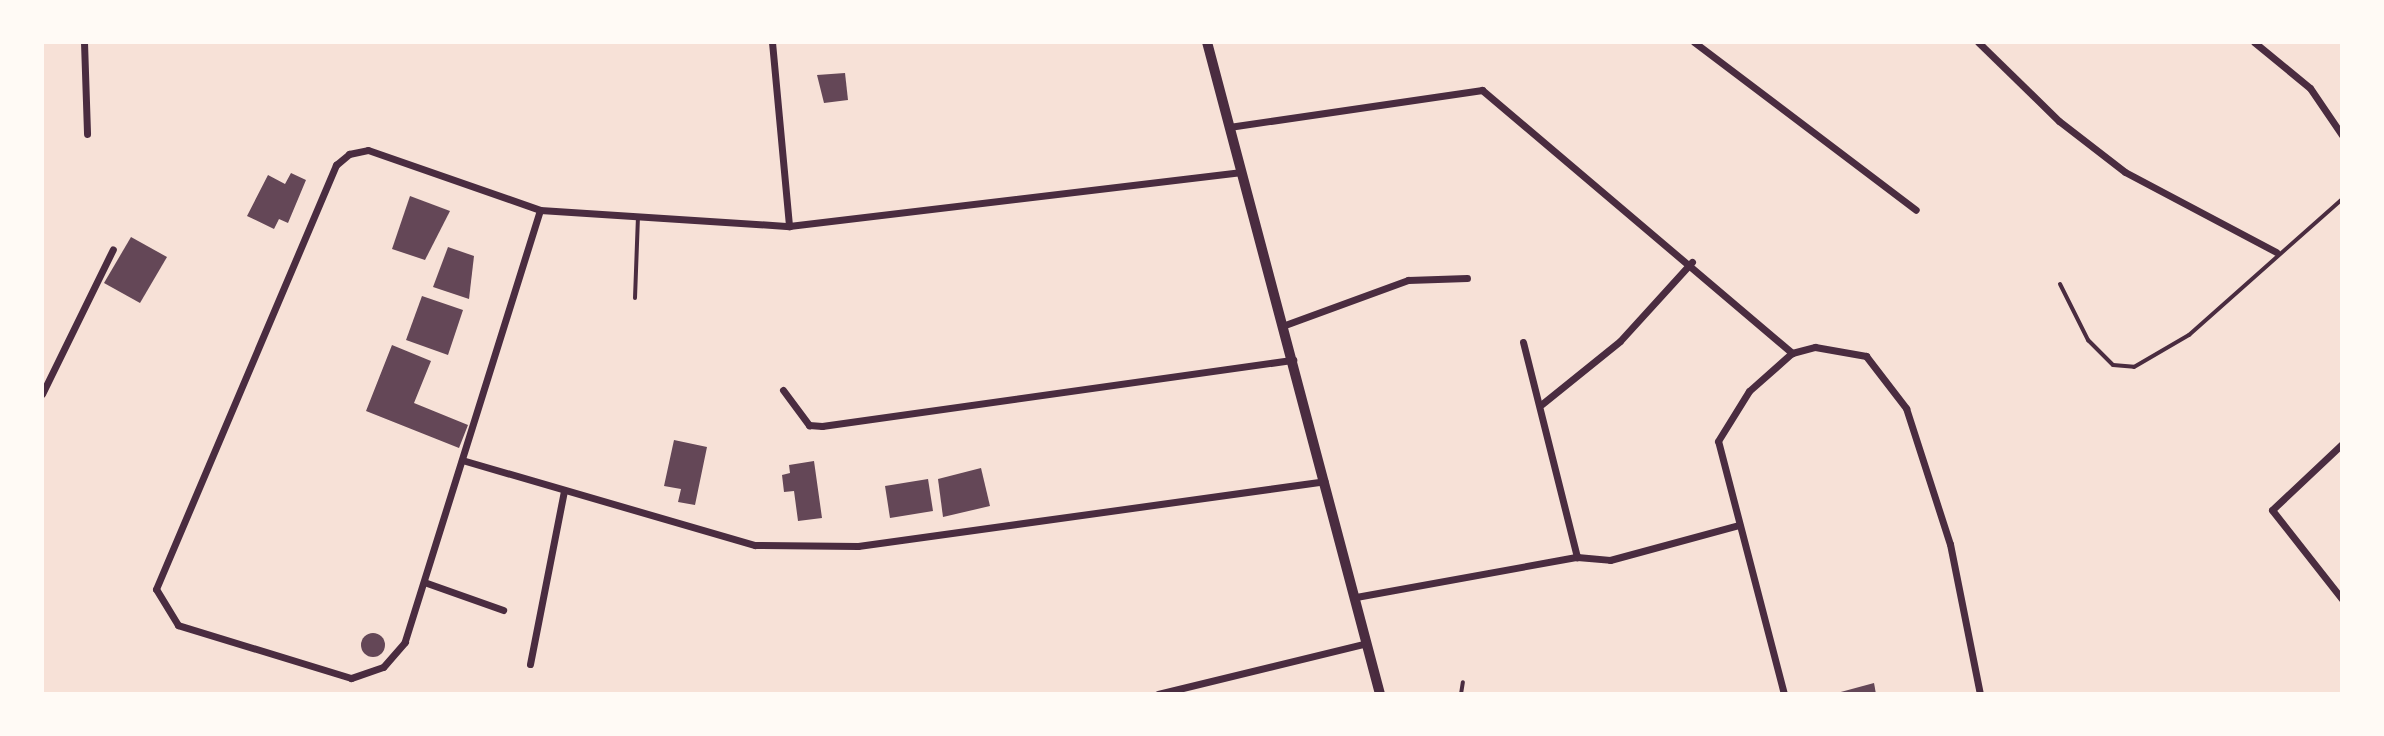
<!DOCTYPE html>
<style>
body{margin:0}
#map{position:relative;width:2384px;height:736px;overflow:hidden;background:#f7e1d7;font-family:Karla,sans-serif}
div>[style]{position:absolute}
.building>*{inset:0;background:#644757}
.round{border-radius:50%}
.service>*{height:4px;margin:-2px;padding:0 2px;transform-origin:2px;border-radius:2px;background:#4a2c40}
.minor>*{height:7px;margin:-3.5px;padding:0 3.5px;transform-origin:3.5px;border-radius:3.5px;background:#4a2c40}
.secondary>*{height:10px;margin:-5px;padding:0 5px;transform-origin:5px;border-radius:5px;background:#4a2c40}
span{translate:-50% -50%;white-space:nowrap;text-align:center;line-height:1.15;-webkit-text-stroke:8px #fffaf5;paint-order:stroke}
.frame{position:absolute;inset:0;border:44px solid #fffaf5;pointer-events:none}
</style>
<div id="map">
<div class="building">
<div style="clip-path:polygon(845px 73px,848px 100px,824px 103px,817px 75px)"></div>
<div style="clip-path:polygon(291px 173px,306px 180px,288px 223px,279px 219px,274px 229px,247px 216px,268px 175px,285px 184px)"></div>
<div style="clip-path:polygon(410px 196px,450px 211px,425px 260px,392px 249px)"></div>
<div style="clip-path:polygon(131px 237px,167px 257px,140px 303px,104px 283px)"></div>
<div style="clip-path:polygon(448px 247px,474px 256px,469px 299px,433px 287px)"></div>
<div style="clip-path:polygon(422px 296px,463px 310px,448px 355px,406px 340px)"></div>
<div style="clip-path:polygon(392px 345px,431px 361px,414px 403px,468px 425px,459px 448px,366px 411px)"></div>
<div style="clip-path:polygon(674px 440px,707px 447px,695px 505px,678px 502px,681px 489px,664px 486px)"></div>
<div style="clip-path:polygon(814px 461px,822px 518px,798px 521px,794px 491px,784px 492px,782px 475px,790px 473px,789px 465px)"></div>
<div style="clip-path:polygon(981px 468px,990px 506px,943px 517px,938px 479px)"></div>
<div style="clip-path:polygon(928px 479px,933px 511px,890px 518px,885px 486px)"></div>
<div class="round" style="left:361px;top:633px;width:24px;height:24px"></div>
<div style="clip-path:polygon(1874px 683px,1876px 694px,1837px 694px,1837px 693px)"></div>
</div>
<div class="service">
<div style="left:2060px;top:284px;width:63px;rotate:63.4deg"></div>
<div style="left:2088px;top:340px;width:35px;rotate:45deg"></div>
<div style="left:2113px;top:365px;width:21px;rotate:5deg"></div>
<div style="left:2134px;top:367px;width:64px;rotate:-30.2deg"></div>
<div style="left:2189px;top:335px;width:205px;rotate:-41.6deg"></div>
<div style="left:635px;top:298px;width:80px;rotate:-87.9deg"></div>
<div style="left:1461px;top:694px;width:12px;rotate:-81deg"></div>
</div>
<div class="minor">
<div style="left:84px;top:42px;width:92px;rotate:88.1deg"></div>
<div style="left:772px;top:42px;width:185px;rotate:84.7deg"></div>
<div style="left:1694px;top:42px;width:278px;rotate:37.1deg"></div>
<div style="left:1978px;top:42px;width:113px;rotate:44.3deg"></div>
<div style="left:2059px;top:121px;width:83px;rotate:37.7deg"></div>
<div style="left:2125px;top:172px;width:171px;rotate:27.9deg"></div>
<div style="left:2254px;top:42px;width:72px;rotate:39.4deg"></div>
<div style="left:2310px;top:88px;width:57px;rotate:55.8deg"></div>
<div style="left:1229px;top:127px;width:256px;rotate:-8.3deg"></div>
<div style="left:1482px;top:90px;width:407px;rotate:40.3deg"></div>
<div style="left:540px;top:210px;width:453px;rotate:107.4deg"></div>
<div style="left:405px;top:642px;width:33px;rotate:131deg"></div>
<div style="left:383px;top:667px;width:34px;rotate:161deg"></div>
<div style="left:351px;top:678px;width:181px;rotate:-163deg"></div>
<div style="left:178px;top:625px;width:42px;rotate:-121.4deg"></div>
<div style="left:156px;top:589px;width:461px;rotate:-67deg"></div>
<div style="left:336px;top:165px;width:17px;rotate:-40deg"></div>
<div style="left:349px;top:154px;width:19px;rotate:-12deg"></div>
<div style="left:368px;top:150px;width:182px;rotate:19.2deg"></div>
<div style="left:540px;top:210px;width:250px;rotate:3.7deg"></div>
<div style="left:789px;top:226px;width:456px;rotate:-6.8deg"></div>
<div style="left:1285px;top:325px;width:131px;rotate:-20.1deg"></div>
<div style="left:1408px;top:280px;width:59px;rotate:-1.9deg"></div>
<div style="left:1523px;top:342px;width:222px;rotate:75.9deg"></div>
<div style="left:783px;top:390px;width:44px;rotate:53.4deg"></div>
<div style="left:809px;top:425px;width:13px;rotate:4deg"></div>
<div style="left:822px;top:426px;width:476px;rotate:-8deg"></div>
<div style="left:42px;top:394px;width:161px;rotate:-63.9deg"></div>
<div style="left:1542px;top:404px;width:100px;rotate:-38.9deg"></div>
<div style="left:1620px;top:341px;width:107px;rotate:-47.7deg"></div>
<div style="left:2342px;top:444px;width:96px;rotate:136.7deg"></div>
<div style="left:2272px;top:510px;width:113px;rotate:51.8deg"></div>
<div style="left:462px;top:460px;width:305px;rotate:16.2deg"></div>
<div style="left:755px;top:545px;width:103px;rotate:0.6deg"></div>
<div style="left:858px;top:546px;width:471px;rotate:-7.9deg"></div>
<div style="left:424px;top:582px;width:84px;rotate:19.5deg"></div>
<div style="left:1356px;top:597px;width:225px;rotate:-10.3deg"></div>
<div style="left:1577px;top:557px;width:33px;rotate:5deg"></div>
<div style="left:1610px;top:560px;width:134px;rotate:-15.2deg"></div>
<div style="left:530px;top:664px;width:177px;rotate:-78.9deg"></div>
<div style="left:1158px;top:694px;width:215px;rotate:-13.7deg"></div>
<div style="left:1784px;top:694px;width:261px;rotate:-104.6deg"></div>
<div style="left:1718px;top:441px;width:59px;rotate:-58.2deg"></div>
<div style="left:1749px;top:391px;width:57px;rotate:-41.5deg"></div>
<div style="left:1792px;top:353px;width:24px;rotate:-15deg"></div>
<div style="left:1815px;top:347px;width:52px;rotate:10deg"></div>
<div style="left:1866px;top:356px;width:66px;rotate:52.4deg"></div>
<div style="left:1906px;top:408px;width:143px;rotate:72.1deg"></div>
<div style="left:1950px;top:544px;width:153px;rotate:78.7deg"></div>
</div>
<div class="secondary">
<div style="left:1207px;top:42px;width:675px;rotate:75.14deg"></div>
</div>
<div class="frame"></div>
</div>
